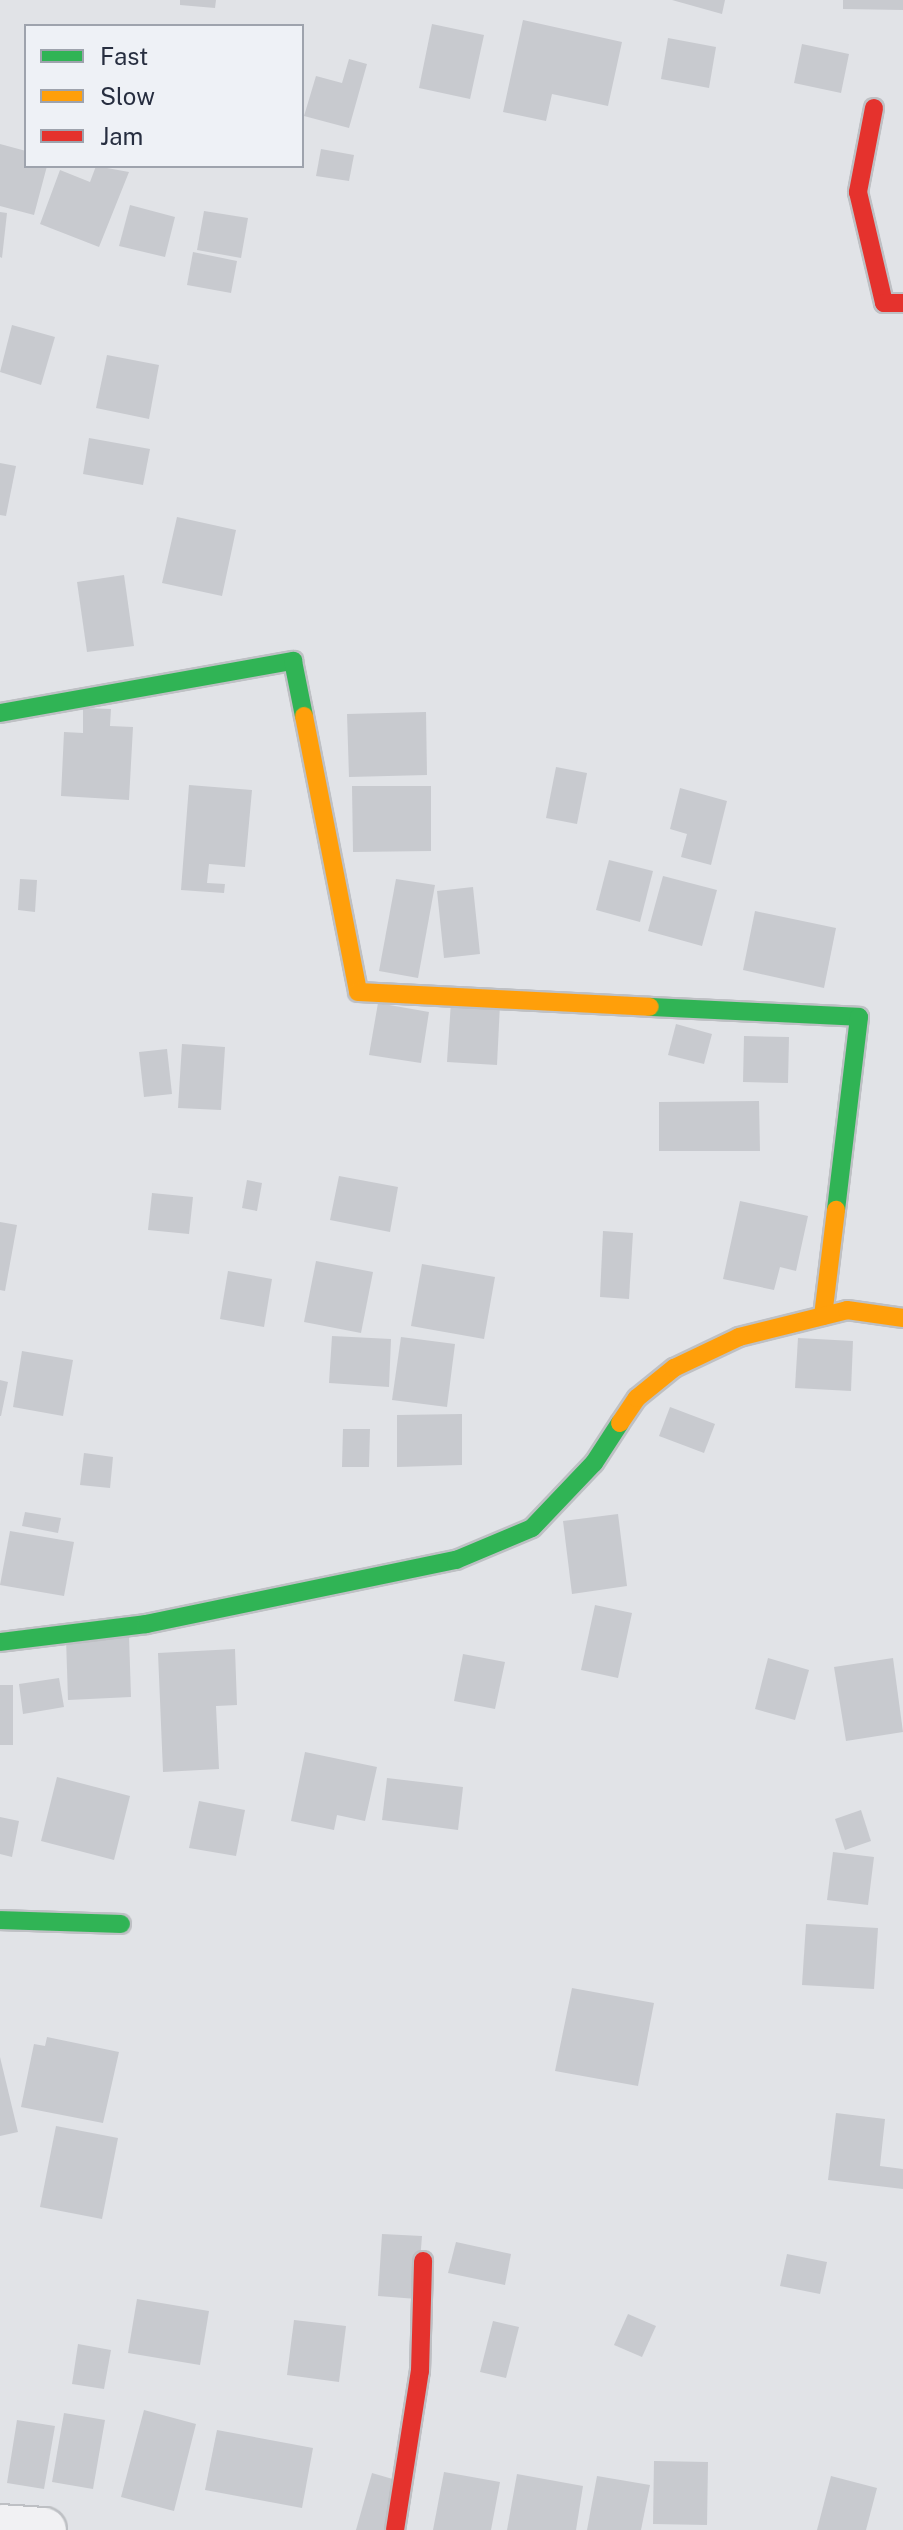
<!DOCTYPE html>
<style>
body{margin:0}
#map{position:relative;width:903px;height:2530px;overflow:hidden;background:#e1e3e7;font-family:"Public Sans",sans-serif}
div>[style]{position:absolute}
.building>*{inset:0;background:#c8cacf}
.roads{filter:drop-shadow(2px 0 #bec0c4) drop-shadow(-2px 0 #bec0c4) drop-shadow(0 2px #bec0c4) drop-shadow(0 -2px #bec0c4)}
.street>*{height:44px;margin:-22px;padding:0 22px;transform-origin:22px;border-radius:22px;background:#f1f1f3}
.fast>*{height:18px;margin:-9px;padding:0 9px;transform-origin:9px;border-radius:9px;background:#30b455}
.slow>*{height:18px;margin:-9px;padding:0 9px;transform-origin:9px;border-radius:9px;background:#ff9f0a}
.jam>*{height:18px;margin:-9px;padding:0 9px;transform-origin:9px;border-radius:9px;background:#e5322d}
span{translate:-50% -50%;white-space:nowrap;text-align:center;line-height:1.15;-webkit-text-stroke:7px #eef1f6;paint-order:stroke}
.legend{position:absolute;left:24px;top:24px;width:280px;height:144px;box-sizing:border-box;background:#eef1f6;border:2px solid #9ea3ad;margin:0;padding:10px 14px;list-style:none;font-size:24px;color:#272e40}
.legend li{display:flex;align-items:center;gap:16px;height:40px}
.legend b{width:40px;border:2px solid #9ea3ad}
</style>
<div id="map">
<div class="building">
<div style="clip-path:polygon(180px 0,216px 0,215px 8px,180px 5px)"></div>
<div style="clip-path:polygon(672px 0,725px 0,722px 14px)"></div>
<div style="clip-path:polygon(843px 0,903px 0,903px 10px,843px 9px)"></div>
<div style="clip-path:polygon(523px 20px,622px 42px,608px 106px,552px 94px,546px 121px,503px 112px)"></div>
<div style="clip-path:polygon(432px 24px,484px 35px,470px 99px,419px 88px)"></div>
<div style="clip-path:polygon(668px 38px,716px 47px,709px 88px,661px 79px)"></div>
<div style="clip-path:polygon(802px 44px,849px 54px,841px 93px,794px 83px)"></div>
<div style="clip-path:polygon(349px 59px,367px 64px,349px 128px,304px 116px,316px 76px,342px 83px)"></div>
<div style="clip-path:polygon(0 144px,26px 151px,26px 166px,47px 166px,34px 215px,0 206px)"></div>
<div style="clip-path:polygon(321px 149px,354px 155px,349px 181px,316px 176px)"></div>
<div style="clip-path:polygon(96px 166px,129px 172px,99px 247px,40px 224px,60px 170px,90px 182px)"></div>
<div style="clip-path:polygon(130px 205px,175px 217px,165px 257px,119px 246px)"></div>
<div style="clip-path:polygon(204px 211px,248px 218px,241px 258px,197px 250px)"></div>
<div style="clip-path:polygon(0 212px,7px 213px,2px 258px,0 257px)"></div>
<div style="clip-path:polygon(193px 252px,237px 261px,231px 293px,187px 285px)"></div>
<div style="clip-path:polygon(12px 325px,55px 337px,41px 385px,0 372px)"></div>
<div style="clip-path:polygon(107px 355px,159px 365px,149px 419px,96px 408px)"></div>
<div style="clip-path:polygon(89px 438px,150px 449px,143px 485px,83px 474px)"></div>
<div style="clip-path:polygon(0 463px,16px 466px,6px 516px,0 515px)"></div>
<div style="clip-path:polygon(177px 517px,236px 530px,222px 596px,162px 583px)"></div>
<div style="clip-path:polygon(124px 575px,134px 646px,87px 652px,77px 582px)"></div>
<div style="clip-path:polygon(83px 708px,111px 709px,110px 726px,133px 727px,129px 800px,61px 796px,64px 732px,83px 733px)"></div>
<div style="clip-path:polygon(426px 712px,427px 775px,349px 777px,347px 714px)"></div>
<div style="clip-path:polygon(556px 767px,587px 773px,577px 824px,546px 818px)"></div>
<div style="clip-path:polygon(189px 785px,252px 790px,245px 867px,209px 864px,207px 883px,225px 884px,224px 893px,181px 890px)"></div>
<div style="clip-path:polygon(352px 786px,431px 786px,431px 851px,353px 852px)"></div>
<div style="clip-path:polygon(680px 788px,727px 801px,711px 865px,681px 857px,687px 834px,670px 829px)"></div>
<div style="clip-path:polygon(609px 860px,653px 871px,640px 922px,596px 910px)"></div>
<div style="clip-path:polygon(663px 876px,717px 890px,702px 946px,648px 931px)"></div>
<div style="clip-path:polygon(20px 879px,37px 880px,35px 912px,18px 910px)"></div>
<div style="clip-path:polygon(396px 879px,435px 885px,418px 978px,379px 971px)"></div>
<div style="clip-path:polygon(473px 887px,480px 954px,444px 958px,437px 891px)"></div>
<div style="clip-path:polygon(755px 911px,836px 928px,824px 988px,743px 970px)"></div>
<div style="clip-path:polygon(451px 1002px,500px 1004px,497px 1065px,447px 1062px)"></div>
<div style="clip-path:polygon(378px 1003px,429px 1012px,421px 1063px,369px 1055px)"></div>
<div style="clip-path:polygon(676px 1024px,712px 1034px,704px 1064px,668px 1055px)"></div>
<div style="clip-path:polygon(744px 1036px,789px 1037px,788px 1083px,743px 1082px)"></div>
<div style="clip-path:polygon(182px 1044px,225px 1047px,221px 1110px,178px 1108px)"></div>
<div style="clip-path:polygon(167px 1049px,172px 1094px,144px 1097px,139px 1052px)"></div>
<div style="clip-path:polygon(759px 1101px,760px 1151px,659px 1151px,659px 1102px)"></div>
<div style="clip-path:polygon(339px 1176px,398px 1187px,390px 1232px,330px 1220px)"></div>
<div style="clip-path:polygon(247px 1180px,262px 1183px,257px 1211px,242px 1208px)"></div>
<div style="clip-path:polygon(152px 1193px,193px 1197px,189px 1234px,148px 1230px)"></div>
<div style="clip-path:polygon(740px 1201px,808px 1216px,796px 1271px,780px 1267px,774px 1290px,723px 1279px)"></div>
<div style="clip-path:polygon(0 1222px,17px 1225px,5px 1291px,0 1290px)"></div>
<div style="clip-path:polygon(603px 1231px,633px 1233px,629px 1299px,600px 1297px)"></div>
<div style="clip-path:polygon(316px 1261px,373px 1272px,361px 1333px,304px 1322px)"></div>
<div style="clip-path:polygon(422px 1264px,495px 1277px,484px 1339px,411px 1326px)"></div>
<div style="clip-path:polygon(228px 1271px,272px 1279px,264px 1327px,220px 1319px)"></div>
<div style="clip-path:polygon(332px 1336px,391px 1339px,389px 1387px,329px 1383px)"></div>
<div style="clip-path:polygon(401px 1337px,455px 1344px,447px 1407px,392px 1400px)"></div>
<div style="clip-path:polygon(798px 1338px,853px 1341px,851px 1391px,795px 1388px)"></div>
<div style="clip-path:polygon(22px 1351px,73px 1360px,63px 1416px,13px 1407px)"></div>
<div style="clip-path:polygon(0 1380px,8px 1382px,1px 1416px,0 1416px)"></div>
<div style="clip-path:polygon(670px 1407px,715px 1424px,704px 1453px,659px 1436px)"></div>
<div style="clip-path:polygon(462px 1414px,462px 1465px,397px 1467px,397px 1415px)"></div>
<div style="clip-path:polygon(343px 1429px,370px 1429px,369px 1467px,342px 1467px)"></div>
<div style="clip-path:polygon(84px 1453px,113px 1457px,110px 1488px,80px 1485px)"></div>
<div style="clip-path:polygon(25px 1512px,61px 1518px,58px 1533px,22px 1526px)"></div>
<div style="clip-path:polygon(618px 1514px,627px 1586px,572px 1594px,563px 1521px)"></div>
<div style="clip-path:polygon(10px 1531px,74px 1542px,64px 1596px,0 1585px)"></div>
<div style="clip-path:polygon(595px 1605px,632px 1613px,618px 1678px,581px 1670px)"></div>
<div style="clip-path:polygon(129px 1636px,131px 1697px,68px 1700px,66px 1638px)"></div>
<div style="clip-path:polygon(235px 1649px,237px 1705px,216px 1706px,219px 1769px,163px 1772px,158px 1653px)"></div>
<div style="clip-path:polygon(463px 1654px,505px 1662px,495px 1709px,454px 1701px)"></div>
<div style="clip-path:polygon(768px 1658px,809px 1670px,795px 1720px,755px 1709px)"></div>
<div style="clip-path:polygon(893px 1658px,903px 1732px,846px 1741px,834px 1667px)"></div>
<div style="clip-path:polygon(59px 1678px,64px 1707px,23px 1714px,19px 1684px)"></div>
<div style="clip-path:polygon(0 1685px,13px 1685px,13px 1745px,0 1745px)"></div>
<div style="clip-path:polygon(305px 1752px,377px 1767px,365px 1821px,337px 1815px,334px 1830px,291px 1821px)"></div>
<div style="clip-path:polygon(57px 1777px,130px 1796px,114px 1860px,41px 1841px)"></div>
<div style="clip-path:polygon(387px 1778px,463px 1787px,458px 1830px,382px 1820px)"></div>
<div style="clip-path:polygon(199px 1801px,245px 1810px,236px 1856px,189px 1848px)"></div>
<div style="clip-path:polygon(861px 1810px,871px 1841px,845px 1850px,835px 1819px)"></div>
<div style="clip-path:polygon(0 1817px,19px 1821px,12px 1857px,0 1854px)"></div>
<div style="clip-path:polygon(833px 1852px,874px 1857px,868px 1905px,827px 1900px)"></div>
<div style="clip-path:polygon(806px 1924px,878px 1928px,874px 1989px,802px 1985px)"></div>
<div style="clip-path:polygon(572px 1988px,654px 2003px,638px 2086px,555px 2071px)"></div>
<div style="clip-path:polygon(47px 2037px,119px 2052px,103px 2123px,21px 2107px,34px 2044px,45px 2046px)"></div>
<div style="clip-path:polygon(0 2057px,18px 2132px,0 2136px)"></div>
<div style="clip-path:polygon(836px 2113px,885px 2119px,880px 2166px,903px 2169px,903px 2189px,828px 2180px)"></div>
<div style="clip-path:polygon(56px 2126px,118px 2138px,102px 2219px,40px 2207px)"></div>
<div style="clip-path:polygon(382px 2234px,422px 2236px,417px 2299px,378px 2296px)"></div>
<div style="clip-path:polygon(456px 2242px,511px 2254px,505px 2285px,448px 2273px)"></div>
<div style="clip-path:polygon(787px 2254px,827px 2262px,820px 2294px,780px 2286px)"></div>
<div style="clip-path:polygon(137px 2299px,209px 2311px,200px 2365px,128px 2353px)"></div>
<div style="clip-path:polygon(628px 2314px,656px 2326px,642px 2357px,614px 2345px)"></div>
<div style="clip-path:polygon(294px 2320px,346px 2326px,339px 2382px,287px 2375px)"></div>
<div style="clip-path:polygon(493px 2321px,519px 2327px,506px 2378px,480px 2372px)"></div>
<div style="clip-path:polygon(78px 2344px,111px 2350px,104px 2389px,72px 2384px)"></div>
<div style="clip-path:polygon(144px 2410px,196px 2424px,174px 2511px,121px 2497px)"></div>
<div style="clip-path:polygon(64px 2413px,105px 2420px,93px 2489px,52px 2482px)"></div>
<div style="clip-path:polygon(17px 2420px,55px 2426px,44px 2489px,7px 2483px)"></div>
<div style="clip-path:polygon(217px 2430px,313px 2448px,302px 2508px,205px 2490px)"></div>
<div style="clip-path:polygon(654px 2461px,708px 2462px,707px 2525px,653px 2524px)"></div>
<div style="clip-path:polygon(444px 2472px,500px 2482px,491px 2530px,433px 2530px)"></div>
<div style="clip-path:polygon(372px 2473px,403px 2482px,389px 2530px,356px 2530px)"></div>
<div style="clip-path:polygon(517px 2474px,583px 2486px,576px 2530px,507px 2530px)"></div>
<div style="clip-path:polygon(597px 2476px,650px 2485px,641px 2530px,587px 2530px)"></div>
<div style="clip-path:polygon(831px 2476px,877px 2488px,866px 2530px,817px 2530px)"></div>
</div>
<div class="roads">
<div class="street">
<div style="left:0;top:2527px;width:44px;rotate:3.9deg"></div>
</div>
<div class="fast">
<div style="left:0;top:713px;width:298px;rotate:-10.1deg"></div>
<div style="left:293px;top:661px;width:56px;rotate:78.7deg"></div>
<div style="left:650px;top:1007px;width:209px;rotate:2.7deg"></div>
<div style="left:859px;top:1017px;width:194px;rotate:96.8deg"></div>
<div style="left:0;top:1642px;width:147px;rotate:-7deg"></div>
<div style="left:146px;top:1624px;width:317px;rotate:-11.7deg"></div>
<div style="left:456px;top:1560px;width:82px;rotate:-22.8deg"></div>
<div style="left:532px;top:1528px;width:90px;rotate:-46.4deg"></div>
<div style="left:594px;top:1463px;width:48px;rotate:-57deg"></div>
<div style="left:0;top:1920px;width:121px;rotate:1.9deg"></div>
</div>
<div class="slow">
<div style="left:304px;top:716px;width:281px;rotate:78.9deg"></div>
<div style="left:358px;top:992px;width:292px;rotate:2.9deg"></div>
<div style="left:823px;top:1316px;width:107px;rotate:-83deg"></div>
<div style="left:620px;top:1423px;width:30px;rotate:-56deg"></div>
<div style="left:637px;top:1398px;width:48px;rotate:-39deg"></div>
<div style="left:674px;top:1368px;width:72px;rotate:-25.5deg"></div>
<div style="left:739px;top:1337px;width:111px;rotate:-14deg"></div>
<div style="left:847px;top:1310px;width:57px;rotate:8.1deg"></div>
</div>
<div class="jam">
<div style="left:874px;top:108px;width:86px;rotate:100.8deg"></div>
<div style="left:858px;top:192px;width:114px;rotate:76.8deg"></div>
<div style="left:884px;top:303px;width:19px"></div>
<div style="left:395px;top:2530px;width:161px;rotate:-81.1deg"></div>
<div style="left:420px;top:2371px;width:110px;rotate:-88.4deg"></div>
</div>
</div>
<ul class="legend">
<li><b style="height:10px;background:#30b455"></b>Fast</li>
<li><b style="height:10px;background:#ff9f0a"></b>Slow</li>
<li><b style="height:10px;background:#e5322d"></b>Jam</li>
</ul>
</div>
